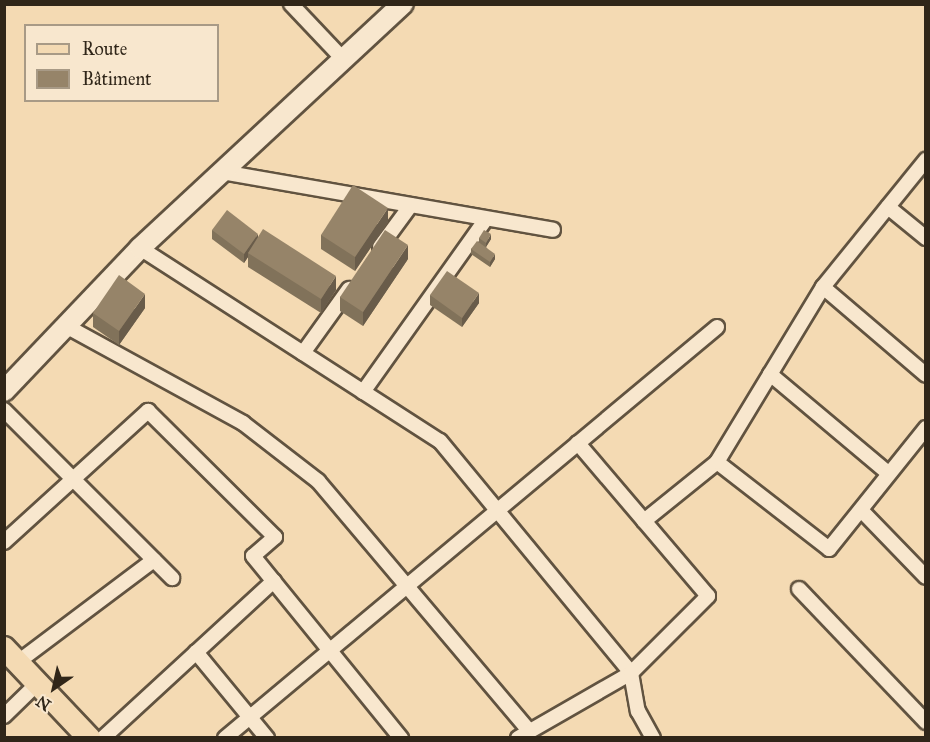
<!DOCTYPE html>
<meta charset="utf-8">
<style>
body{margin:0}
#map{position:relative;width:930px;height:742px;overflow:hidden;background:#f4dab3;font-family:"IM FELL Great Primer",serif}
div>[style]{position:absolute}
.roads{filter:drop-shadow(2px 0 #615340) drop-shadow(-2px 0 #615340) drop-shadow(0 2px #615340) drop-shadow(0 -2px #615340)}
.street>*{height:14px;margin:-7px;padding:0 7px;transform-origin:7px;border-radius:7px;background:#f8e7ce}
.secondary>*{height:20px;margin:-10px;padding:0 10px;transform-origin:10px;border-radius:10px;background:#f8e7ce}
.primary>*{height:22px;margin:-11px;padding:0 11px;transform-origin:11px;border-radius:11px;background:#f4dab3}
.wall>*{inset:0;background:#81725a}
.shaded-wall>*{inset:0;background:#695c4a}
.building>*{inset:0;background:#968469}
span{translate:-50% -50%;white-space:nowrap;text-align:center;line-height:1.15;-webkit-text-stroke:4.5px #f8e7ce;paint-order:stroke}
.frame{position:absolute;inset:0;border:6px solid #302619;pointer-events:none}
.legend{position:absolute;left:24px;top:24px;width:195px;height:78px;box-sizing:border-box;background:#f8e7ce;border:2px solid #a89a86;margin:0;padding:8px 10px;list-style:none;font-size:18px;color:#302619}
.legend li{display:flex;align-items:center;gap:12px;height:30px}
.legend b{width:30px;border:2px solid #a89a86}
.north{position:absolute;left:24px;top:658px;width:60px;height:60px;-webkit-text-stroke:4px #f8e7ce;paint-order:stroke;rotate:214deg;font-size:16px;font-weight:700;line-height:24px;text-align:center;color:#302619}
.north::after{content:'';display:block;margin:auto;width:21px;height:27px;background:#302619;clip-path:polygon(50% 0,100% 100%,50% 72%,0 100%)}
</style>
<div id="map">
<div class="roads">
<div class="street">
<div style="left:291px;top:4px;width:77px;rotate:46.6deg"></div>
<div style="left:222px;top:172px;width:336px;rotate:9.9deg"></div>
<div style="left:888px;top:207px;width:49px;rotate:39.2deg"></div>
<div style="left:380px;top:247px;width:52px;rotate:-53.6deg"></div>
<div style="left:140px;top:248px;width:357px;rotate:32.8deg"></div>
<div style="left:440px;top:441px;width:301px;rotate:50.5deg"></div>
<div style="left:631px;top:673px;width:39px;rotate:80deg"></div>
<div style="left:638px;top:711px;width:31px;rotate:61deg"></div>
<div style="left:823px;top:287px;width:135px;rotate:40.5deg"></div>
<div style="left:66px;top:326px;width:202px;rotate:28.7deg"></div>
<div style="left:243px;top:423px;width:95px;rotate:37.7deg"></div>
<div style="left:318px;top:481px;width:327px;rotate:49.8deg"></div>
<div style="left:303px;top:353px;width:79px;rotate:-54.3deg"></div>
<div style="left:770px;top:374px;width:155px;rotate:40deg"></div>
<div style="left:363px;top:392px;width:212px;rotate:-54.6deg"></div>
<div style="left:4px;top:410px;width:238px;rotate:45deg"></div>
<div style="left:717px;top:462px;width:142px;rotate:37.8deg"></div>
<div style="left:829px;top:549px;width:155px;rotate:-51.3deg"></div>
<div style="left:861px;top:510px;width:93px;rotate:45.9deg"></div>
<div style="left:644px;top:521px;width:94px;rotate:-38.9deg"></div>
<div style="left:717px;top:462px;width:205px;rotate:-58.8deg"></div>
<div style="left:823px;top:287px;width:164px;rotate:-51deg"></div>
<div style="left:4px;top:542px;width:195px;rotate:-42.3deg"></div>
<div style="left:148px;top:411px;width:179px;rotate:44.8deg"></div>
<div style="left:275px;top:537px;width:29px;rotate:139deg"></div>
<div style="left:253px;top:556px;width:235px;rotate:50.9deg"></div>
<div style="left:799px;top:589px;width:184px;rotate:46.3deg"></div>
<div style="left:196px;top:652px;width:112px;rotate:50.5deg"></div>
<div style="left:18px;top:662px;width:170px;rotate:-36.9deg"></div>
<div style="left:4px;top:716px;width:49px;rotate:-44.2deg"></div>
<div style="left:103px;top:738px;width:232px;rotate:-42.6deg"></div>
<div style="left:225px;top:738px;width:641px;rotate:-39.87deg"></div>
<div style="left:518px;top:738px;width:130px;rotate:-29.9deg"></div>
<div style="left:631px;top:673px;width:109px;rotate:-45deg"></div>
<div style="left:708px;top:596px;width:201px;rotate:-130.4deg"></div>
</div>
<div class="secondary">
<div style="left:4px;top:391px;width:197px;rotate:-46.4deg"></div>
<div style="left:140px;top:248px;width:359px;rotate:-42.9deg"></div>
</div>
<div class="primary">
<div style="left:4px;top:648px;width:124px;rotate:46.6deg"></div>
</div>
</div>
<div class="wall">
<div style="clip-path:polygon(388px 222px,355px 271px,321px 249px,321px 235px)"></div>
<div style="clip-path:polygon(212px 230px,258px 237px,336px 290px,321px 313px,248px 267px,248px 257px,244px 263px,212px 239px)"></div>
<div style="clip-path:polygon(479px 238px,491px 239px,486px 247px,495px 259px,490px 267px,471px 254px,471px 249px,479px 243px)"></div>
<div style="clip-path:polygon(408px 259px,363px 326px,340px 311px,340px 297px)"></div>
<div style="clip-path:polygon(430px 295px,479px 303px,462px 327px,430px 305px)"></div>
<div style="clip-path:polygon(145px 308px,119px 345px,93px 327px,93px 313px)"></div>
</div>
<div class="shaded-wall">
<div style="clip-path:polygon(388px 208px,388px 222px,355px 271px,355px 257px)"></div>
<div style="clip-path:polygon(258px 234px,258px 243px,248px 253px,248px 257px,244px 263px,244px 254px)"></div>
<div style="clip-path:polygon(491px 234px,491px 239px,486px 247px,486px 243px)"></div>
<div style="clip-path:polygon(408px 245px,408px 259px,363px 326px,363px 312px)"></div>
<div style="clip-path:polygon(495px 254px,495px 259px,490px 267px,490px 262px)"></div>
<div style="clip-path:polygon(336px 276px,336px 290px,321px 313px,321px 299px)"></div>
<div style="clip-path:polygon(479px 293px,479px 303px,462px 327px,462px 318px)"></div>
<div style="clip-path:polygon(145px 294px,145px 308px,119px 345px,119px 331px)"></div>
</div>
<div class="building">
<div style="clip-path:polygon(353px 185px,388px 208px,355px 257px,321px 235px)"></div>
<div style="clip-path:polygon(227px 210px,258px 234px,244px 254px,212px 230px)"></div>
<div style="clip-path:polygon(263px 229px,336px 276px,321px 299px,248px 253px)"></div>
<div style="clip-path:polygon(385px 230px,408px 245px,363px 312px,340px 297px)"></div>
<div style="clip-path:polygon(484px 230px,491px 234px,486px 243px,479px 238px)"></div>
<div style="clip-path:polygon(477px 241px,495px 254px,490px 262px,471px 249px)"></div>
<div style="clip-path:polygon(447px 271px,479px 293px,462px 318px,430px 295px)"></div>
<div style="clip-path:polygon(119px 275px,145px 294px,119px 331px,93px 313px)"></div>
</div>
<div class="frame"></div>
<ul class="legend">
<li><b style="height:8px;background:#f4dab3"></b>Route</li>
<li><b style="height:16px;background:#968469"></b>Bâtiment</li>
</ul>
<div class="north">N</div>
</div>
